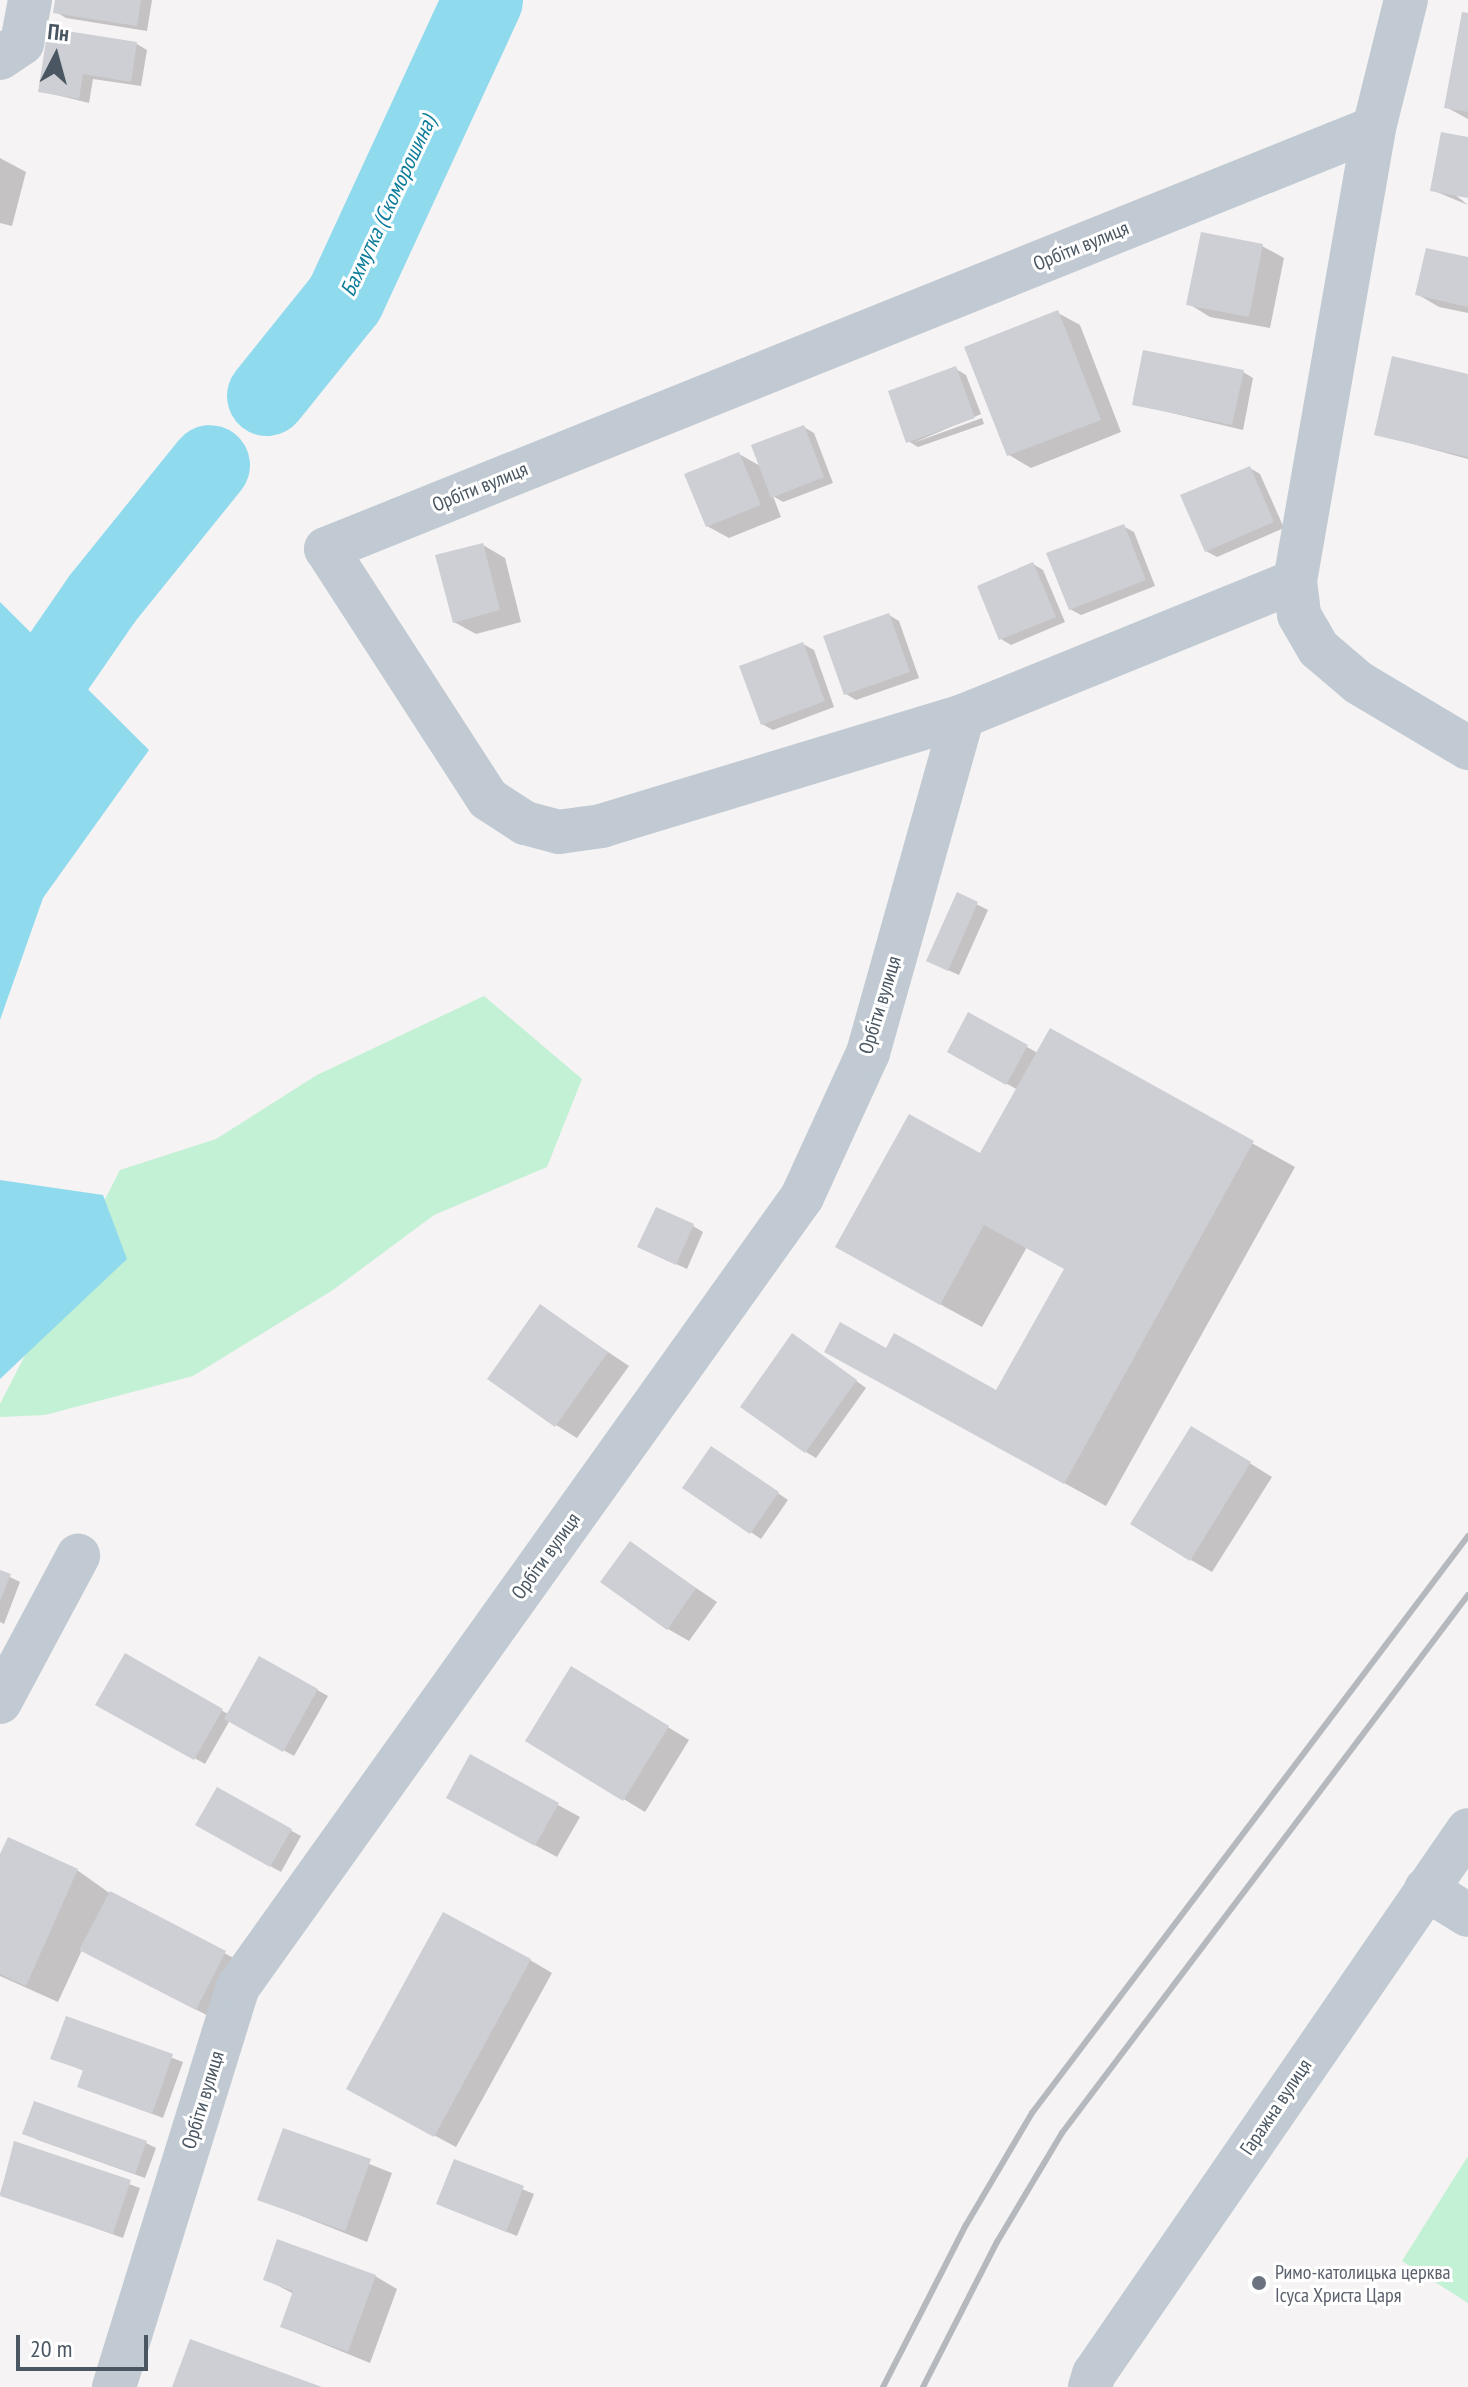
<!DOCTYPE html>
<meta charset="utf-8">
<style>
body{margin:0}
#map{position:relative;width:1468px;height:2387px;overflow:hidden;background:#f5f3f3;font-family:"PT Sans Narrow",sans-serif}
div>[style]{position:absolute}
.green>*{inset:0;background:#c3f1d5}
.water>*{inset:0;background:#90daee}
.shadow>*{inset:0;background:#0003}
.river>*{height:80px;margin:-40px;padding:0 40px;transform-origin:40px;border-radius:40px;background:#90daee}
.building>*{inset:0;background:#cdcfd5}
.minor>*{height:44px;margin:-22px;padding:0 22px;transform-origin:22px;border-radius:22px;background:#c1cad2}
.rail>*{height:6px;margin:-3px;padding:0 3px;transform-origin:3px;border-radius:3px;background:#b5b8bd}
.dots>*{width:22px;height:22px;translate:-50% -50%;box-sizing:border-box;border:4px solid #fff;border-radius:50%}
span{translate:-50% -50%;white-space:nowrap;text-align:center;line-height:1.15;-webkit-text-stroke:6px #fff;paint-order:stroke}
.street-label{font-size:20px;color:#4a5661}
.worship-label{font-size:20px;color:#5b616d}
.left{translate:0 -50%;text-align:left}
.water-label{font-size:22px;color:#0c7c9b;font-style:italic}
.north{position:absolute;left:16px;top:16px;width:80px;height:80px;-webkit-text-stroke:6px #fff;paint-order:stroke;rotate:6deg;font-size:22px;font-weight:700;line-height:32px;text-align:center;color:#4a5661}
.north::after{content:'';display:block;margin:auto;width:28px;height:36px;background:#4a5661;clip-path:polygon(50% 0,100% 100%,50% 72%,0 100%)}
.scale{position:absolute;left:16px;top:2335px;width:132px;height:36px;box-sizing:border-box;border:4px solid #4a5661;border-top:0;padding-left:10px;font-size:24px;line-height:28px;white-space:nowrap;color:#4a5661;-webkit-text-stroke:6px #fff;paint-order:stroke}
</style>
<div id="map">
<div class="green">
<div style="clip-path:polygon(484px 996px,582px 1079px,547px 1167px,434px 1215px,333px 1290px,193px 1376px,45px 1415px,0 1417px,0 1404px,120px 1170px,216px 1139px,317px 1075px)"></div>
<div style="clip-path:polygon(1468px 2156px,1468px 2303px,1402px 2261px)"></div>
</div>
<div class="water">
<div style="clip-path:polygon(0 602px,149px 750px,43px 898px,0 1020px)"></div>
<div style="clip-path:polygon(0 1180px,103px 1195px,127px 1259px,0 1379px)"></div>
</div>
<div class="shadow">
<div style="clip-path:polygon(57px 0,152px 0,147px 31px,66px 18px,56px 12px)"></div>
<div style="clip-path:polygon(1468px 15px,1468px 119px,1446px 107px)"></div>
<div style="clip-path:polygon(137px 44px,147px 50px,141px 86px,93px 79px,89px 103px,40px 91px)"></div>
<div style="clip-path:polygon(1468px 139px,1468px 196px,1453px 193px,1468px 205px,1432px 190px)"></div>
<div style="clip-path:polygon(0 158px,26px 172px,12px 226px,0 223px)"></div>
<div style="clip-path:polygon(1262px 246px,1284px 258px,1270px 328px,1210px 317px,1189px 304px)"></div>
<div style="clip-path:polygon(1468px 259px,1468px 313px,1439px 307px,1417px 294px)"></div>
<div style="clip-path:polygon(1058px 313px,1080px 325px,1121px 432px,1031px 468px,1009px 455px)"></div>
<div style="clip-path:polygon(956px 369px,966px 375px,981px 414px,913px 443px,982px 418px,984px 424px,918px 447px,908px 441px)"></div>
<div style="clip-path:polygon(1243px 372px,1253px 378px,1243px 430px,1134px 404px)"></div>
<div style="clip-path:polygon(1468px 376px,1468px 459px,1376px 434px)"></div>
<div style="clip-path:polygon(804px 427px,814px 433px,833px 483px,783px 502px,773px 496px,781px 517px,729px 538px,707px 526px,739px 454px,762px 467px)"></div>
<div style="clip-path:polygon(1250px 468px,1260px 474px,1284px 528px,1217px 557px,1206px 551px)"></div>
<div style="clip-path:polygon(1123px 526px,1134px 532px,1155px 586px,1081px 615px,1070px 609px)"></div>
<div style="clip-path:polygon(483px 545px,505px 558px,521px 622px,476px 634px,454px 622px)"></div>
<div style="clip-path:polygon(1033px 564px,1043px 570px,1065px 622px,1011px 645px,1001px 639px)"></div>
<div style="clip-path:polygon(889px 615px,899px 621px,919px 678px,856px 700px,846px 694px)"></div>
<div style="clip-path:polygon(803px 644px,814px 650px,834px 707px,773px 730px,762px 724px)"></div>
<div style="clip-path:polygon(958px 895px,988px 910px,959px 975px,939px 966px)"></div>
<div style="clip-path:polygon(969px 1015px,1038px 1053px,1050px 1031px,1295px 1167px,1106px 1506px,868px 1375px,887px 1350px,997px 1392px,1066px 1269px,1027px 1247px,982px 1327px,879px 1271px,981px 1156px,1018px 1090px,949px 1051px)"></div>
<div style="clip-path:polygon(693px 1226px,703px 1232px,687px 1269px,650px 1252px)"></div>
<div style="clip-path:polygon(541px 1307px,629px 1366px,577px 1438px,556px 1425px)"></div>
<div style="clip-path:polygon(803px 1342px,866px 1388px,816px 1458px,806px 1452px)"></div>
<div style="clip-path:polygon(1214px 1441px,1272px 1477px,1212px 1572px,1191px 1560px)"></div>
<div style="clip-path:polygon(722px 1454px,788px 1500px,761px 1539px,685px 1487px)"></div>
<div style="clip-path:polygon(630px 1544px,717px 1602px,689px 1641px,668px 1629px)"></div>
<div style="clip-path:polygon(0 1572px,20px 1582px,4px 1624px,0 1622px)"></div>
<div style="clip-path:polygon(125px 1656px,228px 1714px,260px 1658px,328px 1696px,294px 1756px,230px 1720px,205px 1764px,98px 1704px)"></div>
<div style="clip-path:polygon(593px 1681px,689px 1740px,645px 1812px,528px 1741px)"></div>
<div style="clip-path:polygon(217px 1790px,301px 1836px,281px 1872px,197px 1825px)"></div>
<div style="clip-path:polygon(558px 1805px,580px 1817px,557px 1857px,470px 1810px)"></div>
<div style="clip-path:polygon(0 1859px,77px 1870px,108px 1892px,247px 1965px,218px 2021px,82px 1950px,58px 2002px,0 1976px)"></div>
<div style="clip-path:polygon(530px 1960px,552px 1973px,456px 2147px,371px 2101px)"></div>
<div style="clip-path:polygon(67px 2018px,183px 2062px,163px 2118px,79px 2086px,84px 2071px,53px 2058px)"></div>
<div style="clip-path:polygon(284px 2130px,392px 2173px,367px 2242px,259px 2199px)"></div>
<div style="clip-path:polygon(35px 2139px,146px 2143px,156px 2148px,145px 2178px)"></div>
<div style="clip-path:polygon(15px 2143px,140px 2188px,123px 2238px,0 2194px)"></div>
<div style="clip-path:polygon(456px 2162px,534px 2194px,517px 2236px,439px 2204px)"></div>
<div style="clip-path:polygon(375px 2276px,397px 2289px,370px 2363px,282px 2327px,294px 2294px,265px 2279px)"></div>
</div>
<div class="river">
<div style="left:267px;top:396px;width:124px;rotate:-51.2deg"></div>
<div style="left:345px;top:299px;width:329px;rotate:-65.2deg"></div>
<div style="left:0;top:747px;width:180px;rotate:-55.4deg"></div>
<div style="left:102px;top:599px;width:172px;rotate:-51.1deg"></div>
</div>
<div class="building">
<div style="clip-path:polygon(55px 0,141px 0,137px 26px,53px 13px)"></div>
<div style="clip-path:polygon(1462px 12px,1468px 13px,1468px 112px,1444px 108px)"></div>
<div style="clip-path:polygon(48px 28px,137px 42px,131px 82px,83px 74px,79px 99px,38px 92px)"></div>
<div style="clip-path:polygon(1441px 132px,1468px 137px,1468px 198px,1430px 191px)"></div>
<div style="clip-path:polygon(1201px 232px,1263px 244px,1249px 317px,1186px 305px)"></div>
<div style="clip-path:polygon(1426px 248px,1468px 257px,1468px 307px,1415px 295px)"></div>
<div style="clip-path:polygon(1058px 310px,1101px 420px,1007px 456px,964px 347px)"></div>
<div style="clip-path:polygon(1143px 350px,1244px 370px,1232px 425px,1132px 405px)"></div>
<div style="clip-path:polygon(1392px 356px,1468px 374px,1468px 457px,1374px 435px)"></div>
<div style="clip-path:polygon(956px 366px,975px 418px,906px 443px,888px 391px)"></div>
<div style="clip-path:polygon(804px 425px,824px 477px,771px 498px,751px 445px)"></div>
<div style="clip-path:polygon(739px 452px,761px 505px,706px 527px,684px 474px)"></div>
<div style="clip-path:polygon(1250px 466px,1274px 522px,1205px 552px,1180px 495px)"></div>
<div style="clip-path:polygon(1124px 524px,1146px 580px,1069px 610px,1046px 553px)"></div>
<div style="clip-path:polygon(483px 543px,500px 610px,453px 623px,435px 555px)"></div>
<div style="clip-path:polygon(1033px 562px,1056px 617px,999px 640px,977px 586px)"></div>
<div style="clip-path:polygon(889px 613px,910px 672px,844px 695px,823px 636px)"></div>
<div style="clip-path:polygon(803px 642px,825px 701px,761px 725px,739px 666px)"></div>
<div style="clip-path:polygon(957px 892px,978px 902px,948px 971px,926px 961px)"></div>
<div style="clip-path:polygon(968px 1012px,1028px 1045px,1006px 1085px,947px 1052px)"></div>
<div style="clip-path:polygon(1050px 1028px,1254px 1141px,1064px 1484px,824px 1352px,840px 1322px,886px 1348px,894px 1333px,996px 1390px,1064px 1269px,984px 1225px,940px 1305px,835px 1247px,909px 1114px,980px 1153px)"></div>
<div style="clip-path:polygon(656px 1207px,694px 1224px,676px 1265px,637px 1247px)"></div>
<div style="clip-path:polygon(540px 1304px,608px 1352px,555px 1427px,487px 1379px)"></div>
<div style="clip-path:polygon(792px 1333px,857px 1380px,805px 1453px,740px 1407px)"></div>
<div style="clip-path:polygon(1191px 1426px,1251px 1462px,1190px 1561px,1130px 1524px)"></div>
<div style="clip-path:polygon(711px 1446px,779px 1492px,750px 1534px,682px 1488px)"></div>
<div style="clip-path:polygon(630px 1541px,696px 1588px,667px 1630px,600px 1582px)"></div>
<div style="clip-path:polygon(0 1570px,11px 1574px,0 1601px)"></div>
<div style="clip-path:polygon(125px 1653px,223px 1709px,194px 1760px,95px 1705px)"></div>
<div style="clip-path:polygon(259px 1656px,318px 1689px,283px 1752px,224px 1719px)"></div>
<div style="clip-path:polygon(571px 1666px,669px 1726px,623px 1801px,525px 1741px)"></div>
<div style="clip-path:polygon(470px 1754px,559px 1803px,535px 1846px,446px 1798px)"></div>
<div style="clip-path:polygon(217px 1787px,292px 1829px,270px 1867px,195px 1825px)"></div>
<div style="clip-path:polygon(8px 1837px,78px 1869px,26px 1986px,0 1974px,0 1854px)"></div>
<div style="clip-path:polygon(110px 1891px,226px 1951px,196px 2010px,79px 1950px)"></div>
<div style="clip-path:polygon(443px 1912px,531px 1959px,434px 2137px,346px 2089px)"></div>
<div style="clip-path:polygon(66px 2016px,173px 2054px,152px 2114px,77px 2087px,83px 2070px,50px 2059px)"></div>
<div style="clip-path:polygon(34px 2101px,147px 2141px,135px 2174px,22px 2134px)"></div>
<div style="clip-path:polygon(283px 2128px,371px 2159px,345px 2231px,257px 2200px)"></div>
<div style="clip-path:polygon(14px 2141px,131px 2180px,113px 2234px,0 2196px)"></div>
<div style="clip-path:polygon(454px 2159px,524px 2186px,506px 2232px,436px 2204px)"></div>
<div style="clip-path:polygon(277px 2239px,376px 2275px,348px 2352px,280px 2327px,293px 2291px,263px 2280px)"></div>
<div style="clip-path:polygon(190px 2339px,322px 2387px,172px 2387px)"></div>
</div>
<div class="minor">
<div style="left:0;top:58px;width:27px;rotate:-34deg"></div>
<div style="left:22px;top:43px;width:44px;rotate:-79.5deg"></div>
<div style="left:1295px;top:581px;width:34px;rotate:83deg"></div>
<div style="left:1299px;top:615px;width:39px;rotate:60deg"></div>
<div style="left:1319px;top:649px;width:52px;rotate:40.4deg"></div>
<div style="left:1359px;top:683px;width:127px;rotate:30.8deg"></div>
<div style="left:963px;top:716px;width:377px;rotate:163.1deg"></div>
<div style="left:602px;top:826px;width:43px;rotate:172.1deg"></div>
<div style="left:559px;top:832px;width:35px;rotate:-165deg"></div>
<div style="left:525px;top:823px;width:44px;rotate:-147deg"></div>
<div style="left:488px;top:799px;width:298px;rotate:-122.9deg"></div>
<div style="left:326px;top:549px;width:1129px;rotate:-21.89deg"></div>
<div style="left:0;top:1702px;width:166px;rotate:-61.9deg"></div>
<div style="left:1426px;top:1889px;width:49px;rotate:31.8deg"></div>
<div style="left:114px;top:2387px;width:419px;rotate:-72.8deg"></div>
<div style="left:238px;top:1987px;width:971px;rotate:-54.48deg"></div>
<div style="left:802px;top:1197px;width:158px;rotate:-65.4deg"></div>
<div style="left:868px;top:1053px;width:350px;rotate:-74.3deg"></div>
<div style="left:963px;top:716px;width:358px;rotate:-22.1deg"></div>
<div style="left:1295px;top:581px;width:460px;rotate:-80.1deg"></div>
<div style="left:1374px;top:128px;width:132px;rotate:-76deg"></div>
<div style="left:1090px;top:2387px;width:14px;rotate:-73deg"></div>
<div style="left:1094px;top:2374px;width:660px;rotate:-55.49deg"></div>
</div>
<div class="rail">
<div style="left:883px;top:2387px;width:182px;rotate:-62.9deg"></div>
<div style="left:966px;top:2225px;width:130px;rotate:-59.5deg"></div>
<div style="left:1032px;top:2113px;width:723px;rotate:-52.92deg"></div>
<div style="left:923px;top:2387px;width:163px;rotate:-63deg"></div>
<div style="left:997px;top:2242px;width:127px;rotate:-59.2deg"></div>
<div style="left:1062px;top:2133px;width:674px;rotate:-52.96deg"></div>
</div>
<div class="dots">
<div style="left:1259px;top:2283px;background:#6b7280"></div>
</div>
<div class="street-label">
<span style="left:1081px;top:246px;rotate:-22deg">Орбіти вулиця</span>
<span style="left:480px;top:487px;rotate:-22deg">Орбіти вулиця</span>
<span style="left:880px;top:1005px;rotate:-73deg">Орбіти вулиця</span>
<span style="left:546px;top:1556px;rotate:-54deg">Орбіти вулиця</span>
<span style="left:203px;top:2100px;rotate:-73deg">Орбіти вулиця</span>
<span style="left:1276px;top:2107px;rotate:-56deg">Гаражна вулиця</span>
</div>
<div class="worship-label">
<span class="left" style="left:1275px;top:2284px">Римо-католицька церква<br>Ісуса Христа Царя</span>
</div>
<div class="water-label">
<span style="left:388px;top:206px;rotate:-65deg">Бахмутка (Скоморошина)</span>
</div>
<div class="north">Пн</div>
<div class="scale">20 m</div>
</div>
